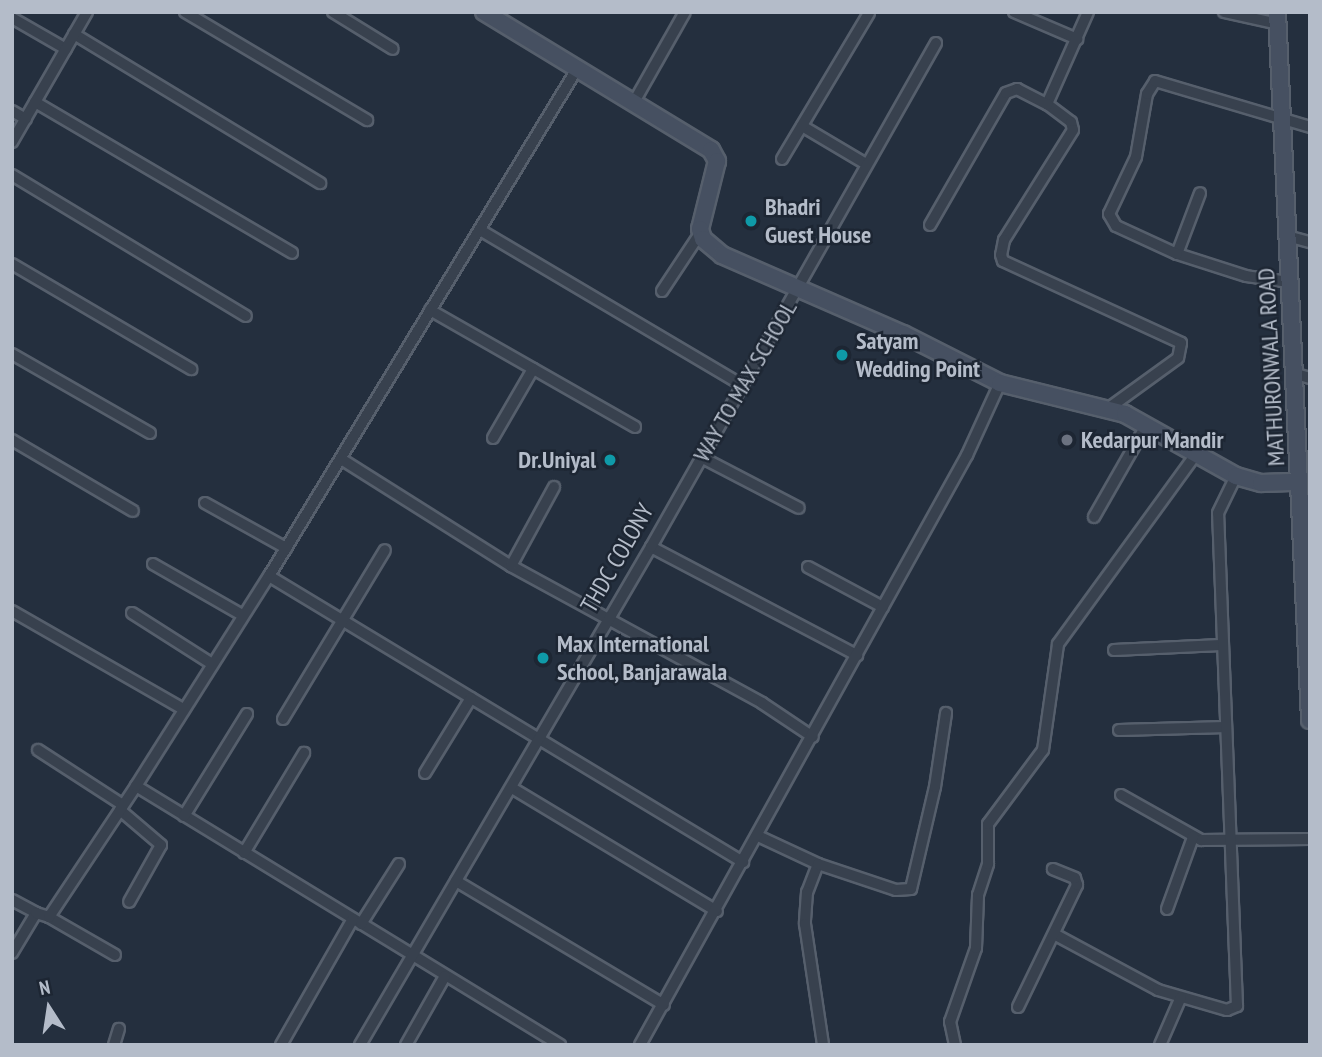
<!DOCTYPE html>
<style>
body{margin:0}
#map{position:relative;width:1322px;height:1057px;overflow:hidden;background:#242f3e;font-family:"PT Sans Narrow",sans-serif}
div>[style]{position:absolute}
.roads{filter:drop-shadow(2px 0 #565f6c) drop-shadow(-2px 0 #565f6c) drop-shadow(0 2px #565f6c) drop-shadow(0 -2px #565f6c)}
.street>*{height:10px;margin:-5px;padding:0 5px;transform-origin:5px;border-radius:5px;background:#38414e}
.secondary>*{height:16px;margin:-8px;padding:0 8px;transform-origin:8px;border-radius:8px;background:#465061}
.dots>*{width:19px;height:19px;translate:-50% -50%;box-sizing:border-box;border:4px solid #1d2633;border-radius:50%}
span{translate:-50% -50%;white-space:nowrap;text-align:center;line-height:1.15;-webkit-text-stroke:5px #1d2633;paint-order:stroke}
.poi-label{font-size:24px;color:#b4bcc9;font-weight:700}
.left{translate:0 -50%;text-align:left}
.right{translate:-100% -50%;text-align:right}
.street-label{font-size:24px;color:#b4bcc9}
.frame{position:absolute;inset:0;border:14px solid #b4bcc9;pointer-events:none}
.north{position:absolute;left:14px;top:973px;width:70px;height:70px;-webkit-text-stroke:5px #1d2633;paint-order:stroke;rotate:348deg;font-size:19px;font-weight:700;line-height:28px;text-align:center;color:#b4bcc9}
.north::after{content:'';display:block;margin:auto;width:24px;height:32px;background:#b4bcc9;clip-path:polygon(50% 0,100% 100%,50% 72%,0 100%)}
</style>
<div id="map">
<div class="roads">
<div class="street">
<div style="left:185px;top:12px;width:212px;rotate:30.7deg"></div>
<div style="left:333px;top:12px;width:70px;rotate:31.7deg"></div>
<div style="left:1014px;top:12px;width:69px;rotate:23.2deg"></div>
<div style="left:1088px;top:12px;width:101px;rotate:114deg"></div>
<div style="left:1047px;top:104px;width:30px;rotate:37deg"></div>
<div style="left:1071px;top:122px;width:8px;rotate:76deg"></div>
<div style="left:1073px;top:130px;width:130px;rotate:122.1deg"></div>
<div style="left:1004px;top:240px;width:15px;rotate:101deg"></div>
<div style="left:1001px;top:255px;width:6px;rotate:72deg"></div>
<div style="left:1003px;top:261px;width:196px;rotate:24.7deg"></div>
<div style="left:1181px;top:343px;width:15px;rotate:101deg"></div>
<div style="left:1178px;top:358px;width:85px;rotate:144.1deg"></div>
<div style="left:1224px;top:12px;width:55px;rotate:12.5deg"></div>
<div style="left:12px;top:18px;width:62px;rotate:29.9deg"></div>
<div style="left:74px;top:34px;width:288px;rotate:31.2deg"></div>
<div style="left:35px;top:102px;width:298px;rotate:30.4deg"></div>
<div style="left:634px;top:102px;width:103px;rotate:-60.5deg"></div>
<div style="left:12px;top:111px;width:16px;rotate:30deg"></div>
<div style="left:802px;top:126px;width:74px;rotate:30.7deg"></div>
<div style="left:12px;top:142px;width:150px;rotate:-60deg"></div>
<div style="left:782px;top:159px;width:170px;rotate:-59.2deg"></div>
<div style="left:12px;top:175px;width:273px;rotate:31.1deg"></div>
<div style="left:930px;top:225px;width:152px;rotate:-60.1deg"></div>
<div style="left:1006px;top:93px;width:12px;rotate:-20deg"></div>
<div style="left:1017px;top:89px;width:34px;rotate:27deg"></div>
<div style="left:480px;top:230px;width:304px;rotate:30.6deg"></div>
<div style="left:1287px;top:236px;width:24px;rotate:15deg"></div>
<div style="left:1177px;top:254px;width:65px;rotate:-69.3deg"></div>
<div style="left:12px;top:264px;width:208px;rotate:30.4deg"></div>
<div style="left:1289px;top:282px;width:43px;rotate:-172.1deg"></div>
<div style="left:1246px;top:276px;width:72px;rotate:-162.3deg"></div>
<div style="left:1177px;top:254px;width:67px;rotate:-155.3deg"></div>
<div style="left:1116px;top:226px;width:14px;rotate:-120deg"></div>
<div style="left:1109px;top:214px;width:63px;rotate:-64.7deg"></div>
<div style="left:1136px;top:157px;width:64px;rotate:-80.1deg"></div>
<div style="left:1147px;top:94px;width:15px;rotate:-58deg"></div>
<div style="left:1155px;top:81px;width:162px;rotate:16.5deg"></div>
<div style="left:662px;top:291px;width:71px;rotate:-56.5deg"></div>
<div style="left:430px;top:310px;width:236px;rotate:29.7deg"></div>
<div style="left:12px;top:354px;width:159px;rotate:29.8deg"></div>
<div style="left:1296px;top:374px;width:15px;rotate:16deg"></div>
<div style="left:493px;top:438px;width:80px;rotate:-59.9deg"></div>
<div style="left:12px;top:440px;width:140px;rotate:30.4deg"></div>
<div style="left:701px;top:457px;width:110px;rotate:27.5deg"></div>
<div style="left:341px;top:459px;width:201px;rotate:32.2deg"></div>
<div style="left:511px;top:566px;width:286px;rotate:28.6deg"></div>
<div style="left:762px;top:703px;width:61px;rotate:33.7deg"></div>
<div style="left:205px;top:503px;width:93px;rotate:29.1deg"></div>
<div style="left:1094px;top:517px;width:107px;rotate:-60.3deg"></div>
<div style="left:651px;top:547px;width:233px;rotate:27.7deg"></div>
<div style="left:153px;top:564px;width:103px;rotate:29.8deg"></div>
<div style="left:511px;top:566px;width:90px;rotate:-61.4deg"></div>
<div style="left:808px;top:567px;width:85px;rotate:28.1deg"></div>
<div style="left:269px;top:576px;width:554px;rotate:31.11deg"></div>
<div style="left:12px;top:611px;width:197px;rotate:29.8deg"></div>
<div style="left:132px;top:613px;width:95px;rotate:32.5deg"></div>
<div style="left:1114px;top:650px;width:107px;rotate:-2.7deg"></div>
<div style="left:283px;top:719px;width:197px;rotate:-58.9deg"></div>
<div style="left:1119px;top:730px;width:107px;rotate:-1.6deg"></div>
<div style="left:38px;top:750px;width:101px;rotate:32.9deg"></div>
<div style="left:425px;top:773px;width:88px;rotate:-58.5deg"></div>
<div style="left:136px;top:786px;width:497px;rotate:31.4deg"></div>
<div style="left:512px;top:788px;width:239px;rotate:31deg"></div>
<div style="left:1121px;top:795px;width:92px;rotate:29.4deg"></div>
<div style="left:1201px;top:840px;width:109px;rotate:-0.5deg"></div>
<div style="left:120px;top:810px;width:54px;rotate:40.5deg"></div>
<div style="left:161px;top:845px;width:65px;rotate:119.3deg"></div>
<div style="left:184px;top:816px;width:120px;rotate:-58.3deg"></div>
<div style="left:758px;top:836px;width:66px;rotate:25deg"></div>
<div style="left:818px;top:864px;width:30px;rotate:111deg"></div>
<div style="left:807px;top:892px;width:32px;rotate:94deg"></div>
<div style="left:805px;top:924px;width:122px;rotate:81.5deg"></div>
<div style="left:244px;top:853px;width:117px;rotate:-59deg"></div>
<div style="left:818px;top:864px;width:82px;rotate:18.4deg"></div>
<div style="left:896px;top:890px;width:15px;rotate:-4deg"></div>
<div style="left:911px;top:889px;width:105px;rotate:-76.8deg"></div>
<div style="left:935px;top:787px;width:75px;rotate:-81.5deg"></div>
<div style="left:456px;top:881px;width:242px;rotate:30.8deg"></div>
<div style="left:12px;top:900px;width:27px;rotate:28deg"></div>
<div style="left:1167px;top:909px;width:77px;rotate:-70.1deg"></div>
<div style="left:49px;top:917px;width:76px;rotate:29.9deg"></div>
<div style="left:361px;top:924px;width:71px;rotate:-57.7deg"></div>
<div style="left:1054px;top:934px;width:118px;rotate:28.3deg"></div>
<div style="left:1158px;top:990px;width:72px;rotate:16.2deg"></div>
<div style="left:1227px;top:1010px;width:11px;rotate:-22deg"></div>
<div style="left:1237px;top:1006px;width:493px;rotate:-92.2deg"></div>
<div style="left:1218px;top:513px;width:41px;rotate:-64.1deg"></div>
<div style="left:12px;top:953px;width:47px;rotate:-59deg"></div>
<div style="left:36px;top:913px;width:14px;rotate:17deg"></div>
<div style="left:49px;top:917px;width:157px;rotate:-56.4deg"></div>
<div style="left:136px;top:786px;width:249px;rotate:-57.7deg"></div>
<div style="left:269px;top:576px;width:593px;rotate:-58.72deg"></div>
<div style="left:1018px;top:1007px;width:136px;rotate:-64.2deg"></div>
<div style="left:1077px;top:885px;width:7px;rotate:-106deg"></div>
<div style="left:1075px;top:878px;width:24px;rotate:-158deg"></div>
<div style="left:114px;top:1045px;width:17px;rotate:-73deg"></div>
<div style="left:281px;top:1045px;width:145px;rotate:-60.3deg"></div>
<div style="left:360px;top:1045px;width:577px;rotate:-59.7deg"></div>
<div style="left:651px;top:547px;width:579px;rotate:-60.51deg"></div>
<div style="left:406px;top:1045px;width:79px;rotate:-60.5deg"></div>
<div style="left:640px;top:1045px;width:675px;rotate:-61deg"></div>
<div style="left:967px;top:455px;width:79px;rotate:-65.4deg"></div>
<div style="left:955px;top:1045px;width:24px;rotate:-102deg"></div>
<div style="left:950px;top:1022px;width:78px;rotate:-70.6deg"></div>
<div style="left:976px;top:948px;width:53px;rotate:-87.8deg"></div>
<div style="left:978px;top:895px;width:33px;rotate:-72deg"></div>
<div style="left:988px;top:864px;width:40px;rotate:-90deg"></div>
<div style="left:988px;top:824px;width:92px;rotate:-53.4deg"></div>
<div style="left:1043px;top:750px;width:107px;rotate:-81.9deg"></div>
<div style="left:1058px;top:644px;width:235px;rotate:-54deg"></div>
<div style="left:1160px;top:1045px;width:52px;rotate:-66.4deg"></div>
</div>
<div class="secondary">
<div style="left:484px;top:12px;width:266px;rotate:31.3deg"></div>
<div style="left:711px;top:150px;width:13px;rotate:61deg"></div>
<div style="left:717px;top:161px;width:70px;rotate:104deg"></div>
<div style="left:700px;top:229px;width:10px;rotate:73deg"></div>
<div style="left:703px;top:239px;width:25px;rotate:40deg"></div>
<div style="left:722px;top:255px;width:197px;rotate:23.6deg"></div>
<div style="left:903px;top:334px;width:109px;rotate:26.8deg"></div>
<div style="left:1000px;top:383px;width:129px;rotate:13.9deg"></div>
<div style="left:1125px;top:414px;width:127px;rotate:29.2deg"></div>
<div style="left:1236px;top:476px;width:26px;rotate:16deg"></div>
<div style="left:1261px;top:483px;width:38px;rotate:-2deg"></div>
<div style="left:1277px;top:12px;width:709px;rotate:87.33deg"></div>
</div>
</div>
<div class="dots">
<div style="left:751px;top:221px;background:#0f9aa8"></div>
<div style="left:842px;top:355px;background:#0f9aa8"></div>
<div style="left:1067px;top:440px;background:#6b7280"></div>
<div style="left:610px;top:460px;background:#0f9aa8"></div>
<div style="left:543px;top:658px;background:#0f9aa8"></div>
</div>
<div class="poi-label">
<span class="left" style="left:765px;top:221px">Bhadri<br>Guest House</span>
<span class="left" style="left:856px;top:355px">Satyam<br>Wedding Point</span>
<span class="left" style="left:1081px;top:440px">Kedarpur Mandir</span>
<span class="right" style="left:596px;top:460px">Dr.Uniyal</span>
<span class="left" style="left:557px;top:658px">Max International<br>School, Banjarawala</span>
</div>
<div class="street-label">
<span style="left:1271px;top:367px;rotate:-93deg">MATHURONWALA ROAD</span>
<span style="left:745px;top:381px;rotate:-60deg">WAY TO MAX SCHOOL</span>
<span style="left:617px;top:558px;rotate:-60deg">THDC COLONY</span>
</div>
<div class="frame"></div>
<div class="north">N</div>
</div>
